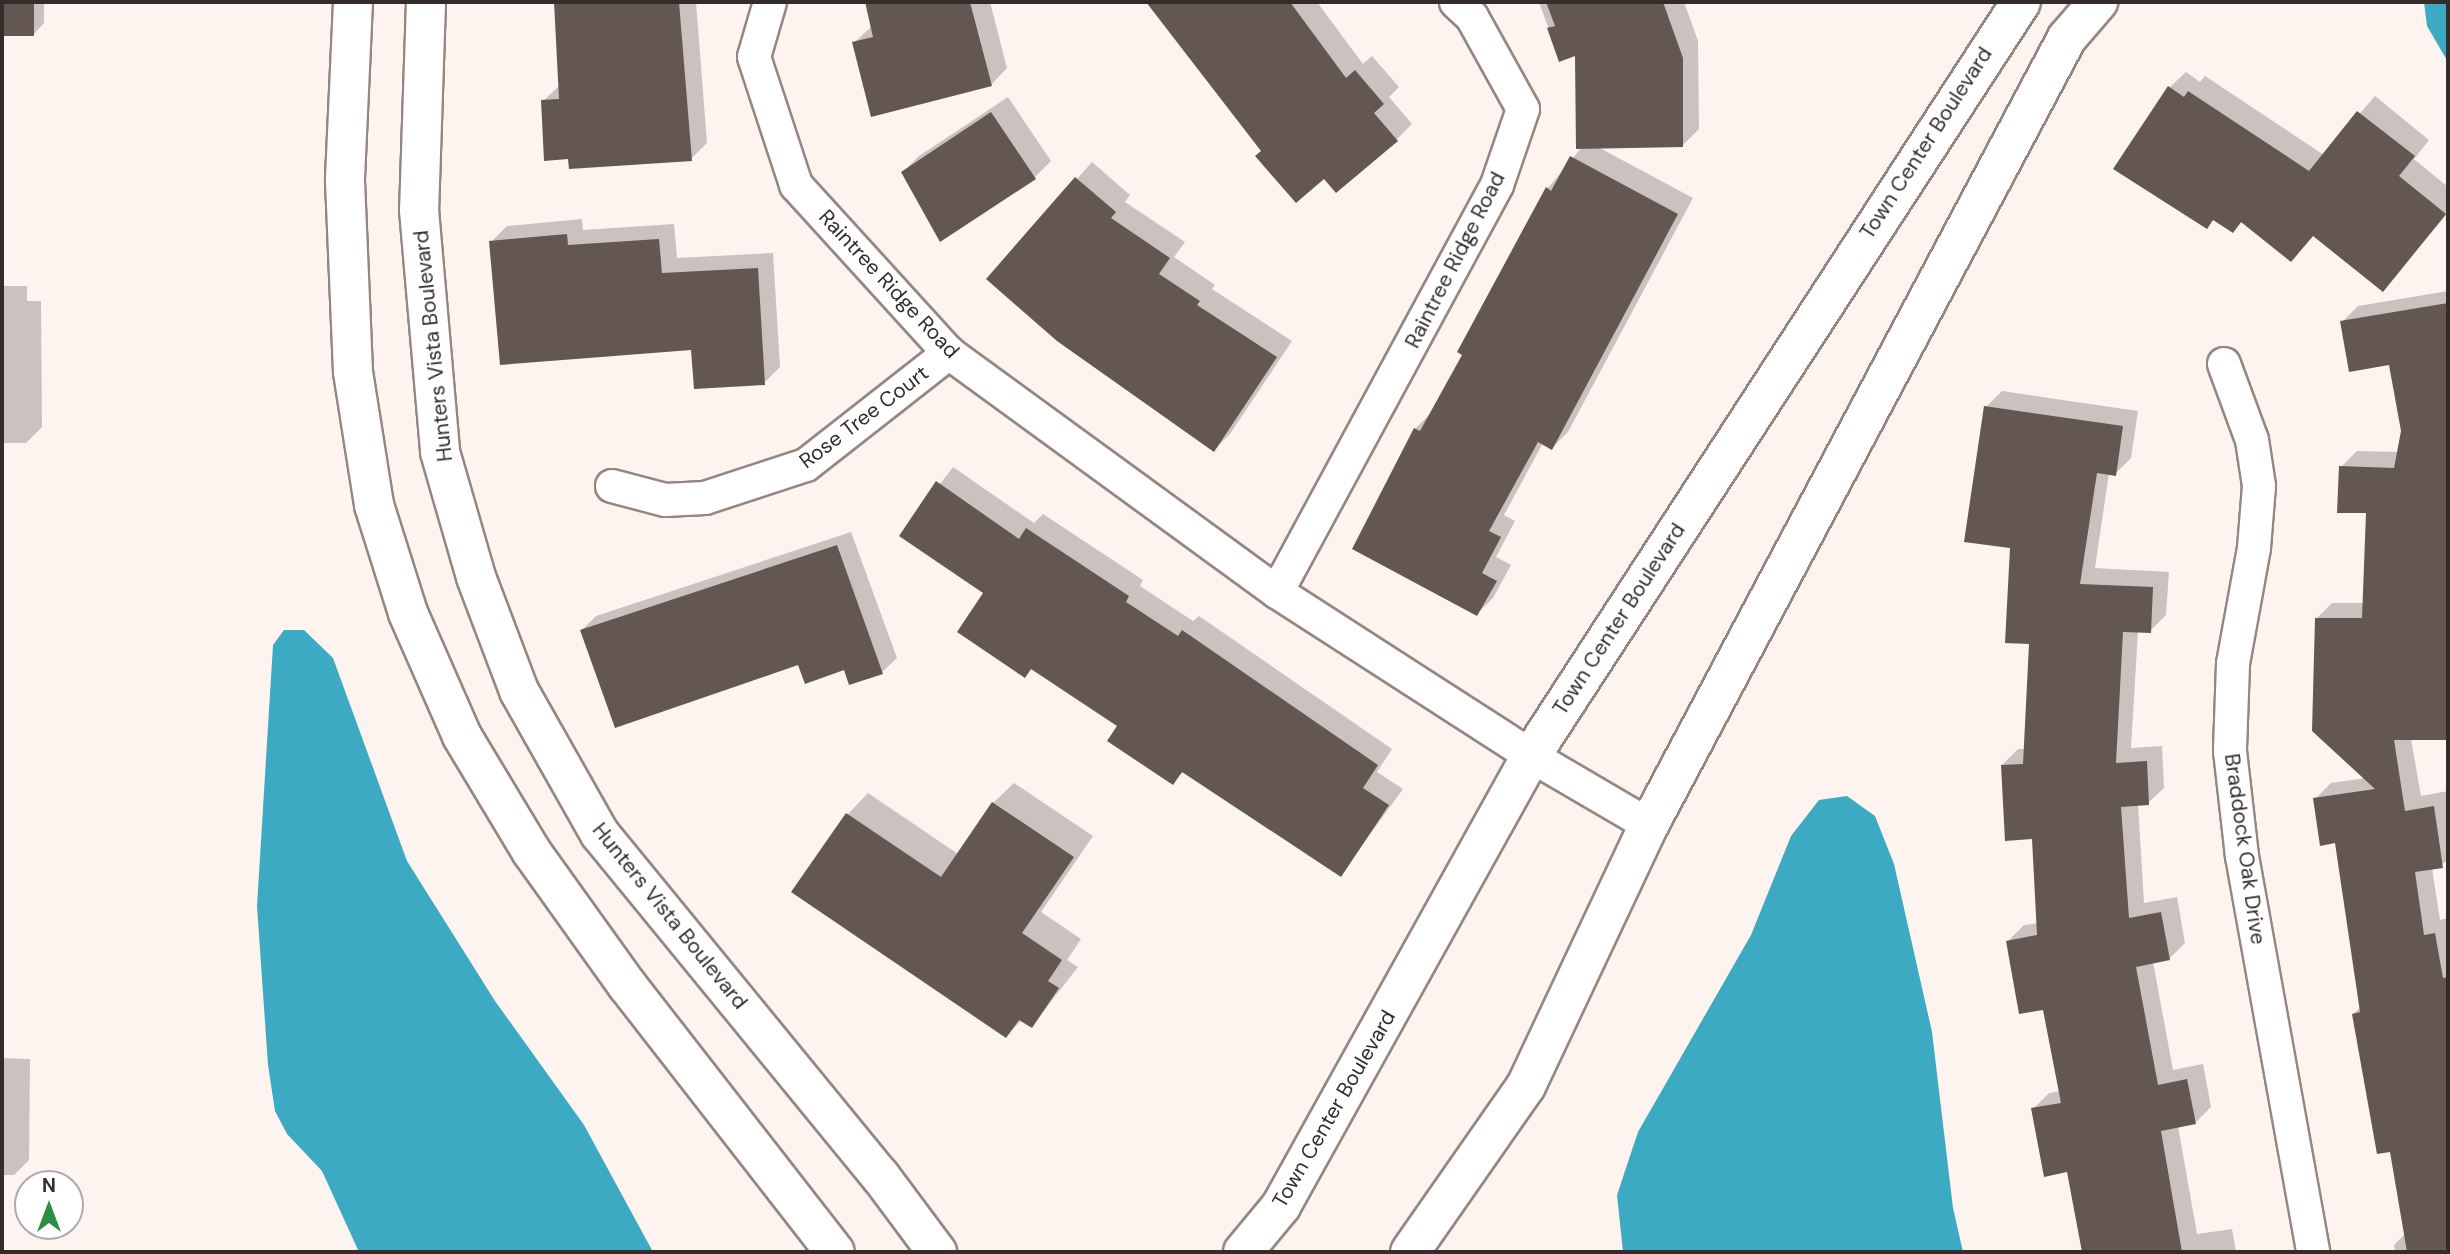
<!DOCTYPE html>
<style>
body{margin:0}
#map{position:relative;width:2450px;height:1254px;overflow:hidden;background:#fdf3ef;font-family:"DM Sans",sans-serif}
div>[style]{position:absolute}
.water>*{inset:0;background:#3baac2}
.shadow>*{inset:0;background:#0003}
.building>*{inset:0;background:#645650}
.roads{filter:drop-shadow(2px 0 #968681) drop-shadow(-2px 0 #968681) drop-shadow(0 2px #968681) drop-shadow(0 -2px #968681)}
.minor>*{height:32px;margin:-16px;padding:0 16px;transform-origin:16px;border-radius:16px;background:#fff}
.tertiary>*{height:38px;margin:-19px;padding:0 19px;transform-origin:19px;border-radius:19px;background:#fff}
span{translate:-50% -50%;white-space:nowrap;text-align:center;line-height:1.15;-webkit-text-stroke:7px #fff;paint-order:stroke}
.street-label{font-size:21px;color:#332c2a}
.frame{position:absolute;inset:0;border:4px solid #332c2a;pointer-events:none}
.north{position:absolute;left:14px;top:1170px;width:70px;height:70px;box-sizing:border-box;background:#fff;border:2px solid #adabaa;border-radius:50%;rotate:0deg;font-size:19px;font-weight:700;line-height:28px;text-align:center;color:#332c2a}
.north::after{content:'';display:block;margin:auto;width:24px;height:32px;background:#2a8e43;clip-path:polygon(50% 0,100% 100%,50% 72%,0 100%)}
</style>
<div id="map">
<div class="water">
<div style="clip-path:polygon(2424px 2px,2448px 2px,2448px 62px,2427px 26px)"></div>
<div style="clip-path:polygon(284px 630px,304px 630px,333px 658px,407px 861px,495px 1001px,584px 1125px,653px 1252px,359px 1252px,322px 1171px,287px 1134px,275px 1111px,268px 1065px,257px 906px,273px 645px)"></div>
<div style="clip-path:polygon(1847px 796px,1875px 816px,1894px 864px,1932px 1032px,1953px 1208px,1963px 1252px,1623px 1252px,1617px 1195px,1638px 1132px,1751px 935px,1791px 836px,1819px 800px)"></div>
</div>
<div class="shadow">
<div style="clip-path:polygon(2px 2px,44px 2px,44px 23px,34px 34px,2px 34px)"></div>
<div style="clip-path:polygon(556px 2px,696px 2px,707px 143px,691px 159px,570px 157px,543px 101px,560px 85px)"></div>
<div style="clip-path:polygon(866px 2px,990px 2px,1007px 68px,992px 84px,873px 115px,854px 43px,872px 26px)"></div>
<div style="clip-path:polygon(1148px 2px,1317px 2px,1363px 64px,1372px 56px,1399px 87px,1389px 97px,1412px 124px,1396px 140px,1324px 176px,1263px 150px)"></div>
<div style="clip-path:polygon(1539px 2px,1684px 2px,1698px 41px,1699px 129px,1683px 145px,1596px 146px,1693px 198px,1568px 432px,1552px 448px,1543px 443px,1504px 515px,1515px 521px,1496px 557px,1511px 565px,1493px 598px,1477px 614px,1415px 429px,1431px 413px,1464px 354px,1548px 188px,1582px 147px,1577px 54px,1560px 60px)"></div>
<div style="clip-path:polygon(2186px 72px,2200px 82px,2205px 76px,2324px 155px,2375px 96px,2429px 140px,2414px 159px,2448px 187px,2448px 213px,2383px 290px,2314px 235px,2291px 260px,2243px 221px,2233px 231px,2170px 87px)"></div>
<div style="clip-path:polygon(1008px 97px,1051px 161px,1035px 177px,941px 240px,903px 172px,919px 156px)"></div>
<div style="clip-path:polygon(1092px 162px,1130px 195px,1125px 202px,1185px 242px,1174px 257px,1215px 285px,1212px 289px,1292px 341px,1230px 434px,1214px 450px,988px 279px)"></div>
<div style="clip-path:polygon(582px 219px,583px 230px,674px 224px,677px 258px,773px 253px,780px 367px,764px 383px,491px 242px,507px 226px)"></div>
<div style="clip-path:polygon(2px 286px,27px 286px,27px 301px,41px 301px,42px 427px,26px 443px,2px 443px)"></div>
<div style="clip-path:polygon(2448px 291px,2448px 736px,2411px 739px,2421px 796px,2448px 791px,2448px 861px,2432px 868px,2440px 920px,2448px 918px,2448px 1252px,2395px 1252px,2394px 1245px,2406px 1233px,2391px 1150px,2353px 1014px,2361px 1007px,2337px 841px,2315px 799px,2331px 783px,2366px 778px,2316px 619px,2332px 603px,2364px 603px,2368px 512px,2341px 467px,2357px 451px,2399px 452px,2403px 431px,2390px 363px,2342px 322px,2358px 306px)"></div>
<div style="clip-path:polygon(2002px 391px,2138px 411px,2131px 458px,2115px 474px,2109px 473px,2095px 568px,2169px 572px,2166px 615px,2150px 631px,2138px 631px,2131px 748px,2162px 746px,2164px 788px,2148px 803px,2138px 804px,2144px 903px,2177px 897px,2185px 943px,2169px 959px,2153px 962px,2173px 1070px,2203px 1064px,2211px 1107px,2195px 1123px,2178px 1126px,2197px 1234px,2232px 1229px,2236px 1252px,2092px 1252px,2068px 1170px,2033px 1109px,2049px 1093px,2060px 1091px,2044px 1008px,2008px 941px,2024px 925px,2039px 923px,2034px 837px,2002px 765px,2018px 749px,2025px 749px,2031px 642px,1986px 407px)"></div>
<div style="clip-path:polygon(953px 467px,1034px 523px,1043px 514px,1143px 580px,1140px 586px,1193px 621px,1199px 616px,1392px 749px,1377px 772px,1403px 789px,1341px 874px,1184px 771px,1172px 783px,1120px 726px,1033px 668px,1025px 675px,985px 593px,901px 536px)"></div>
<div style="clip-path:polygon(851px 532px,897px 658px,882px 672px,582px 630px,596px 616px)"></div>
<div style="clip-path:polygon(1014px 783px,1093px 836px,1041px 912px,1081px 939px,1067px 960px,1078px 967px,1032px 1026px,1022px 1020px,1006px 1036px,794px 892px,848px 814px,868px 793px,958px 854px,993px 803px)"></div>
<div style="clip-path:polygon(2px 1058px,30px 1059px,29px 1160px,14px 1175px,2px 1175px)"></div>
</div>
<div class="building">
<div style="clip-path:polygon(2px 2px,34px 2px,34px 36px,2px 36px)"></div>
<div style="clip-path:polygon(554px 2px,679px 2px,692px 161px,569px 169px,568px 159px,544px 161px,541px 100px,559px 99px)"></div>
<div style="clip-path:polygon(865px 2px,970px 2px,992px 86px,871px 117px,852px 42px,873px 37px)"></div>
<div style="clip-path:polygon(1146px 2px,1290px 2px,1346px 78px,1355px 70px,1384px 104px,1374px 113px,1398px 141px,1336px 193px,1324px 179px,1296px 203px,1255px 156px,1261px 151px)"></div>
<div style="clip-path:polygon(1546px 2px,1663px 2px,1683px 58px,1683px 147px,1576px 149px,1575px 56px,1559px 62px,1547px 28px,1555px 26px)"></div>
<div style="clip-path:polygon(2168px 86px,2184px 97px,2188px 91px,2309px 171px,2357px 111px,2415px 156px,2399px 176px,2446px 214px,2383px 292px,2313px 236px,2291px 262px,2241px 222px,2233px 233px,2213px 220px,2207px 229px,2113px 169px)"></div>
<div style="clip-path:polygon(991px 112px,1036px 179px,940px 242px,901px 172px)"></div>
<div style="clip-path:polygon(1570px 156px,1678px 214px,1552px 450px,1538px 442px,1489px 531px,1501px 537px,1482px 573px,1497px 581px,1477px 616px,1352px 549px,1414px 428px,1420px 431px,1462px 355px,1457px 352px,1546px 187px,1551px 191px)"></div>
<div style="clip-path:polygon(1075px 177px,1116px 212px,1111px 218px,1170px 258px,1159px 274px,1200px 301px,1197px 305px,1277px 357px,1214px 452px,1057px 341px,986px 279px)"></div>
<div style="clip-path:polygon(567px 234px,568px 245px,659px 239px,662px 273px,758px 268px,765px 385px,694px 389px,691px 350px,500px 365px,489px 241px)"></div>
<div style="clip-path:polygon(2448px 303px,2446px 740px,2394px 740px,2405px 811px,2434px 806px,2443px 868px,2415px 872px,2424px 935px,2435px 933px,2443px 978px,2448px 977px,2448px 1252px,2407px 1252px,2390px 1152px,2377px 1154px,2352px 1014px,2360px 1012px,2335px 843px,2320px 846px,2313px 798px,2375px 789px,2312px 731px,2315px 618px,2362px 618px,2366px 513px,2337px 513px,2339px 466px,2394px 468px,2401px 431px,2389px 365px,2349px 372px,2340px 321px)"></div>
<div style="clip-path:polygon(1984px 406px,2123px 426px,2116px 476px,2097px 473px,2080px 584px,2153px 587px,2151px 633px,2123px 632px,2116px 763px,2147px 761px,2149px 805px,2121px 807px,2129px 918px,2161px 912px,2170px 960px,2136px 967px,2158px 1085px,2187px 1079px,2196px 1124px,2161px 1131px,2182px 1252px,2082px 1252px,2067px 1172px,2044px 1177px,2031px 1108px,2061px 1103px,2043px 1010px,2019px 1014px,2006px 941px,2037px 935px,2032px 839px,2005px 841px,2001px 765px,2023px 764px,2029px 644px,2005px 643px,2010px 548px,1964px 542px)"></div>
<div style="clip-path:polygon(936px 481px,1019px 539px,1026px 528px,1129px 596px,1126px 602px,1178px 636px,1182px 630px,1378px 765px,1363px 788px,1389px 805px,1341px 877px,1182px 772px,1173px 785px,1107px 741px,1117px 726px,1031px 669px,1025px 678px,957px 632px,983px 593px,899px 536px)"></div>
<div style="clip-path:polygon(837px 545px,883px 674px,849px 685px,844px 670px,805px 684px,798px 665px,615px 728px,580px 630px)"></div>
<div style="clip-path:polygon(992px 802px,1074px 857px,1022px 933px,1062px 960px,1048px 981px,1059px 988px,1032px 1028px,1019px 1020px,1006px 1038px,791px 892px,846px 813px,941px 877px)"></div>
</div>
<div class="roads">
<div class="minor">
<div style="left:770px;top:2px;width:57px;rotate:106.2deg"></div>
<div style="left:754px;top:57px;width:135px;rotate:71.8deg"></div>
<div style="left:796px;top:185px;width:227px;rotate:47.7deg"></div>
<div style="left:949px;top:353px;width:406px;rotate:36.1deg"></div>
<div style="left:1277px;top:592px;width:302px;rotate:32.8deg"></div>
<div style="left:1531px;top:756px;width:137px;rotate:30.3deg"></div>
<div style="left:2224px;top:364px;width:81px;rotate:69.8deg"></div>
<div style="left:2252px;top:440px;width:47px;rotate:81.3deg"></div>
<div style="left:2259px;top:486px;width:62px;rotate:94.6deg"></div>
<div style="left:2254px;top:548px;width:118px;rotate:100.3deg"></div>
<div style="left:2233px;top:664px;width:87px;rotate:92deg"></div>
<div style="left:2230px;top:751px;width:106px;rotate:83.5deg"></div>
<div style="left:2242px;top:856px;width:402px;rotate:79.8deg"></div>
<div style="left:612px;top:486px;width:55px;rotate:14.8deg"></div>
<div style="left:665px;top:500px;width:40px;rotate:-2.9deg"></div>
<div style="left:705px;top:498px;width:106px;rotate:-18.1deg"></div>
<div style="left:806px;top:465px;width:182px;rotate:-38.1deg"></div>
<div style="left:1277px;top:592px;width:463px;rotate:-61.6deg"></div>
<div style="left:1497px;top:185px;width:80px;rotate:-71.1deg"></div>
<div style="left:1523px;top:109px;width:105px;rotate:-119deg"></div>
<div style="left:1472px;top:17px;width:22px;rotate:-137deg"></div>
</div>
<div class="tertiary">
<div style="left:353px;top:2px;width:179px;rotate:92.6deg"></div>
<div style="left:345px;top:181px;width:191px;rotate:87.6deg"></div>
<div style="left:353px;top:372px;width:135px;rotate:81deg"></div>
<div style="left:374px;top:505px;width:113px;rotate:72.5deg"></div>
<div style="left:408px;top:613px;width:134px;rotate:66.3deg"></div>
<div style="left:462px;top:736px;width:134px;rotate:59deg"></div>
<div style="left:531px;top:851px;width:165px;rotate:54.4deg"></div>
<div style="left:627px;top:985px;width:338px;rotate:52.1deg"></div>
<div style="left:426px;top:2px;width:208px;rotate:91.9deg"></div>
<div style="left:419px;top:210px;width:243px;rotate:85deg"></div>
<div style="left:440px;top:452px;width:130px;rotate:73.9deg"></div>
<div style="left:476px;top:577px;width:122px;rotate:69.3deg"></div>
<div style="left:519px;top:691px;width:164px;rotate:60.5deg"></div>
<div style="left:600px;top:834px;width:443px;rotate:50.7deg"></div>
<div style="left:881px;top:1177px;width:94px;rotate:53.3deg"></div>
<div style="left:1243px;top:1252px;width:60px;rotate:-50.4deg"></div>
<div style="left:1281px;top:1206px;width:515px;rotate:-60.95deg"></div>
<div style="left:1531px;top:756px;width:899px;rotate:-56.98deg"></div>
<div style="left:1410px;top:1252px;width:203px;rotate:-55.1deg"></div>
<div style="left:1526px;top:1086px;width:289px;rotate:-64.8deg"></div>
<div style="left:1649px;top:825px;width:891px;rotate:-62.03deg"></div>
<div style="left:2067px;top:38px;width:48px;rotate:-49.3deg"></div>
</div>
</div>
<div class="street-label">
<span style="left:1926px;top:143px;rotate:-57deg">Town Center Boulevard</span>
<span style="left:1455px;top:260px;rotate:-63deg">Raintree Ridge Road</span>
<span style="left:889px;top:284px;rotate:47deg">Raintree Ridge Road</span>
<span style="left:433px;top:346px;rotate:-96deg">Hunters Vista Boulevard</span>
<span style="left:864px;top:417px;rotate:-37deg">Rose Tree Court</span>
<span style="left:1619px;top:619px;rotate:-57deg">Town Center Boulevard</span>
<span style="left:2245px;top:849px;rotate:82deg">Braddock Oak Drive</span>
<span style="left:670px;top:916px;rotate:51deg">Hunters Vista Boulevard</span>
<span style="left:1334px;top:1109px;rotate:-60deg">Town Center Boulevard</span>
</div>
<div class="frame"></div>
<div class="north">N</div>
</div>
